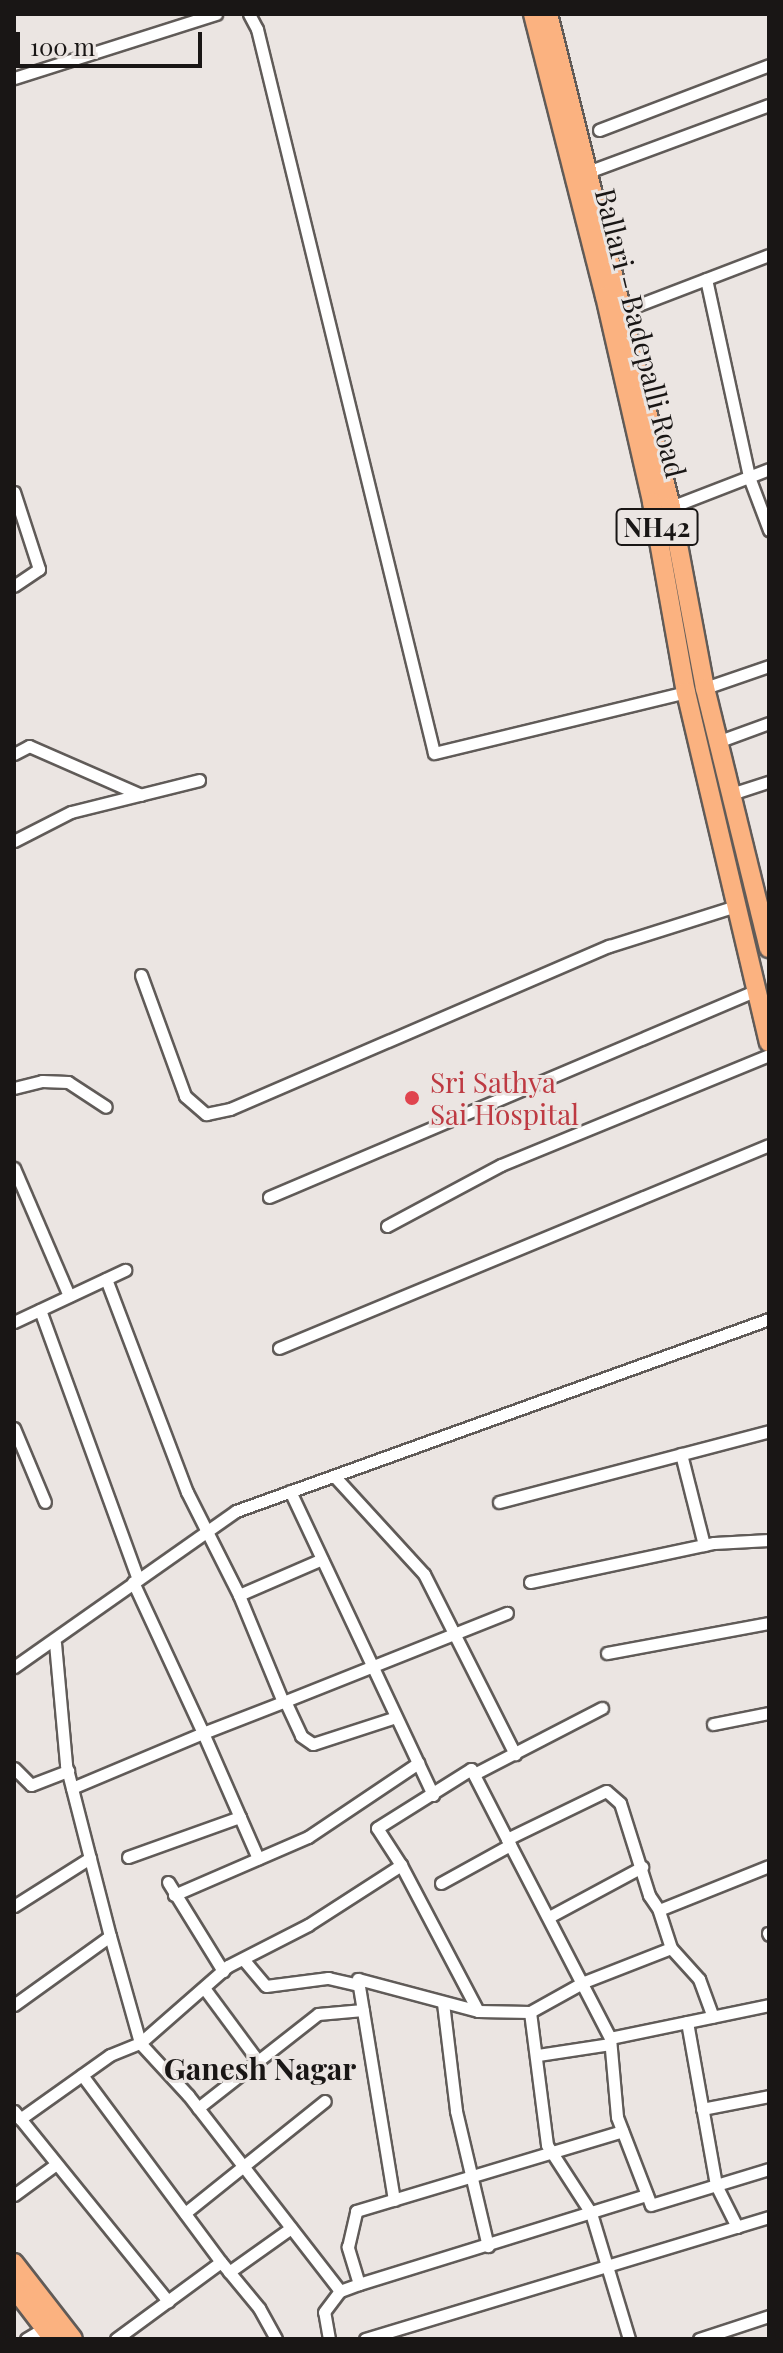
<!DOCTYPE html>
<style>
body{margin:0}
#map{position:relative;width:783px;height:2353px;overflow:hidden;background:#ebe5e2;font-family:"Playfair Display",serif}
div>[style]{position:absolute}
.roads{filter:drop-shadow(2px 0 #605b58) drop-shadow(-2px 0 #605b58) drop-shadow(0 2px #605b58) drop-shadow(0 -2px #605b58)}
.minor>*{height:11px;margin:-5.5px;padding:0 5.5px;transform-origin:5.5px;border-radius:5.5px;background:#fff}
.trunk>*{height:18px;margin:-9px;padding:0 9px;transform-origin:9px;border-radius:9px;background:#fbb280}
.dots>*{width:22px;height:22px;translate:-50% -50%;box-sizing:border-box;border:4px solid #ebe5e2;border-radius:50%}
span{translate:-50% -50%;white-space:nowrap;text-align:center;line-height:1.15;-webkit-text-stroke:6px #ebe5e2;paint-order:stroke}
.shield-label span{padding:2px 6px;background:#ebe5e2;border:2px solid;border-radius:6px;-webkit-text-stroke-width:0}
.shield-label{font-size:26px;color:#191615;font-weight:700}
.street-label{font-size:28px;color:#191615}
.health-label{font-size:28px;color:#be3a42}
.left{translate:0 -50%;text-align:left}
.neighbourhood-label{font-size:30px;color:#191615;font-weight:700}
.frame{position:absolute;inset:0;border:16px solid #191615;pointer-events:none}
.scale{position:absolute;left:16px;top:32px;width:186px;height:36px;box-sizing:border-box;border:4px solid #191615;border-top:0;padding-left:10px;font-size:24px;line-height:28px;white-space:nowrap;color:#191615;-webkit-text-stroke:6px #ebe5e2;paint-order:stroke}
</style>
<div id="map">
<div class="roads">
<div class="minor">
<div style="left:249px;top:14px;width:17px;rotate:62deg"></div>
<div style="left:257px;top:29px;width:745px;rotate:76.26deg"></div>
<div style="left:434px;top:753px;width:259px;rotate:-13.6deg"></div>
<div style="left:14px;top:78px;width:212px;rotate:-17.6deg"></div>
<div style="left:599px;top:130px;width:182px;rotate:-20.9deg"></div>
<div style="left:585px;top:173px;width:196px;rotate:-20.3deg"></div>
<div style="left:706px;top:279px;width:203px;rotate:77.7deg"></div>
<div style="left:749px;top:477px;width:57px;rotate:69.3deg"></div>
<div style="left:623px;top:311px;width:156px;rotate:-21deg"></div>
<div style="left:14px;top:492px;width:81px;rotate:72deg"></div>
<div style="left:39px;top:569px;width:30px;rotate:146deg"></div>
<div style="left:671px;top:507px;width:105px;rotate:-21.2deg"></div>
<div style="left:705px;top:688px;width:68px;rotate:-19deg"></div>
<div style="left:717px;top:742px;width:55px;rotate:-20.1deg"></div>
<div style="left:14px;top:754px;width:17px;rotate:-28deg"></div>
<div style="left:29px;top:746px;width:122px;rotate:23.6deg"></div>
<div style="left:731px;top:794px;width:40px;rotate:-18deg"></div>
<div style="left:14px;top:841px;width:64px;rotate:-27deg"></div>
<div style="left:71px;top:812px;width:132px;rotate:-14deg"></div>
<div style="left:141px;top:975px;width:129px;rotate:70deg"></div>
<div style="left:185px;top:1096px;width:28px;rotate:41deg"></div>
<div style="left:206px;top:1114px;width:25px;rotate:-12deg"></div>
<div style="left:230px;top:1109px;width:413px;rotate:-23.3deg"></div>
<div style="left:609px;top:946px;width:136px;rotate:-17.5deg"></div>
<div style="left:14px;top:1088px;width:29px;rotate:-14deg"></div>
<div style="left:42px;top:1081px;width:26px;rotate:2deg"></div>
<div style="left:68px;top:1082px;width:45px;rotate:33.3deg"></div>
<div style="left:14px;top:1168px;width:139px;rotate:66.7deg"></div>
<div style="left:269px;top:1197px;width:530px;rotate:-22.99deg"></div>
<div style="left:387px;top:1226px;width:129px;rotate:-28.2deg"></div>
<div style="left:501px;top:1165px;width:290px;rotate:-22.3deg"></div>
<div style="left:106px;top:1279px;width:228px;rotate:69.2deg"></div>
<div style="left:187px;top:1492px;width:115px;rotate:63.2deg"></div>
<div style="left:239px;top:1595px;width:90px;rotate:-23.4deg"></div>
<div style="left:40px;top:1310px;width:286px;rotate:70deg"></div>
<div style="left:14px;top:1322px;width:123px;rotate:-25.1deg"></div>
<div style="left:279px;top:1348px;width:530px;rotate:-22.5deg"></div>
<div style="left:14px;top:1428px;width:80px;rotate:67.3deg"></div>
<div style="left:681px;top:1454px;width:94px;rotate:75.8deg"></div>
<div style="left:336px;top:1478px;width:130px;rotate:47.5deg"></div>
<div style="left:424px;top:1574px;width:202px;rotate:63.2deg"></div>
<div style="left:290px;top:1491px;width:336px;rotate:64.8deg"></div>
<div style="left:499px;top:1502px;width:279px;rotate:-14.7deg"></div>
<div style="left:133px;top:1582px;width:166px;rotate:65.1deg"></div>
<div style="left:203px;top:1733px;width:86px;rotate:-21.2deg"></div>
<div style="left:283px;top:1702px;width:116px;rotate:-112.4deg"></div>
<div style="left:530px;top:1582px;width:188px;rotate:-12deg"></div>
<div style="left:714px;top:1543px;width:55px;rotate:-3.1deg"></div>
<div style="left:55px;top:1643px;width:122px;rotate:84.8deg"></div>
<div style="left:66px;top:1765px;width:177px;rotate:75.6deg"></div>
<div style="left:607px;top:1653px;width:165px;rotate:-10.5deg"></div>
<div style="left:14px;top:1667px;width:271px;rotate:-35.1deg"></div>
<div style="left:236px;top:1511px;width:567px;rotate:-19.81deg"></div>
<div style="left:285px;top:1701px;width:38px;rotate:65deg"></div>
<div style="left:301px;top:1736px;width:14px;rotate:34deg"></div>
<div style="left:313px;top:1744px;width:87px;rotate:-18deg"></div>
<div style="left:283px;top:1702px;width:241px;rotate:-21.7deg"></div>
<div style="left:713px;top:1724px;width:57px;rotate:-11.1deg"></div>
<div style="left:14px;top:1768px;width:24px;rotate:45deg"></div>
<div style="left:31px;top:1785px;width:40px;rotate:-21deg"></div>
<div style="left:474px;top:1774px;width:144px;rotate:-27.3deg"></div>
<div style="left:72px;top:1788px;width:142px;rotate:-22.8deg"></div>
<div style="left:203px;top:1733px;width:137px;rotate:66.3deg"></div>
<div style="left:128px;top:1857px;width:119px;rotate:-19.7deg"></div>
<div style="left:401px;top:1865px;width:44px;rotate:-123deg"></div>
<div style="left:377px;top:1828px;width:111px;rotate:-32.1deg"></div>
<div style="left:471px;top:1769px;width:79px;rotate:62.8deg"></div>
<div style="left:168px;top:1882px;width:105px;rotate:58.3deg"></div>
<div style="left:441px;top:1883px;width:79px;rotate:-28.8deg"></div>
<div style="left:174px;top:1895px;width:146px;rotate:-23.4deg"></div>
<div style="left:308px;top:1837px;width:133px;rotate:-33.9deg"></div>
<div style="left:14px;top:1906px;width:90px;rotate:-32.3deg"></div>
<div style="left:659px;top:1910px;width:18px;rotate:-124deg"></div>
<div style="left:649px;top:1895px;width:96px;rotate:-107.5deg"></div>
<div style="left:620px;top:1803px;width:18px;rotate:-139deg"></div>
<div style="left:606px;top:1791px;width:110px;rotate:154.1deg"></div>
<div style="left:507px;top:1839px;width:224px;rotate:62.6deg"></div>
<div style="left:610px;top:2038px;width:79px;rotate:84.9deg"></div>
<div style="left:617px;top:2117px;width:94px;rotate:68.9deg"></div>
<div style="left:651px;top:2205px;width:123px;rotate:-17deg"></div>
<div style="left:549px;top:1917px;width:106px;rotate:-28.3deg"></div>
<div style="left:768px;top:1933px;width:2px;rotate:63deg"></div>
<div style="left:671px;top:1948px;width:42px;rotate:47.9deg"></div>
<div style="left:699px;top:1979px;width:40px;rotate:69.8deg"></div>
<div style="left:243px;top:1959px;width:35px;rotate:50deg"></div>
<div style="left:266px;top:1986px;width:63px;rotate:-7.4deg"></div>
<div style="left:328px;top:1978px;width:32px;rotate:13deg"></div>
<div style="left:204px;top:1988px;width:91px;rotate:53.5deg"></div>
<div style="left:443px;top:2003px;width:109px;rotate:83.1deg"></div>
<div style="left:456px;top:2111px;width:139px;rotate:76.7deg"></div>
<div style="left:14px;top:2005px;width:118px;rotate:-35.7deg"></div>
<div style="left:110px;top:1936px;width:111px;rotate:74.3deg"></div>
<div style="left:140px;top:2043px;width:71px;rotate:47.3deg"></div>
<div style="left:188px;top:2095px;width:248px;rotate:52.2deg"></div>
<div style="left:530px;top:2012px;width:134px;rotate:82.7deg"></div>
<div style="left:547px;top:2145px;width:81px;rotate:57.1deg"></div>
<div style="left:591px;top:2213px;width:132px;rotate:73.2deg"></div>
<div style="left:687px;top:2022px;width:166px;rotate:79.9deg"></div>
<div style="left:716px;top:2185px;width:47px;rotate:63.4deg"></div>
<div style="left:610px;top:2038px;width:162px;rotate:-11.7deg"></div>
<div style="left:538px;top:2055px;width:73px;rotate:-8.7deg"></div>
<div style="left:82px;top:2075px;width:233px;rotate:53.4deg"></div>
<div style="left:198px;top:2108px;width:152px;rotate:-38.1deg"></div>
<div style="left:318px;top:2014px;width:45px;rotate:-5.1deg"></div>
<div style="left:702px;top:2109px;width:68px;rotate:-11deg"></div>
<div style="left:14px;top:2111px;width:245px;rotate:51deg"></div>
<div style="left:20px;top:2119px;width:110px;rotate:-35.4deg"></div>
<div style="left:110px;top:2055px;width:32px;rotate:-22deg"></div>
<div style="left:140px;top:2043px;width:117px;rotate:-41.2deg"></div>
<div style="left:228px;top:1966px;width:90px;rotate:-27.1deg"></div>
<div style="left:308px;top:1925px;width:111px;rotate:-32.8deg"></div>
<div style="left:401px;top:1865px;width:165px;rotate:62.2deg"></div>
<div style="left:14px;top:2195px;width:51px;rotate:-36.2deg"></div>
<div style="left:394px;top:2200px;width:224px;rotate:-99.3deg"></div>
<div style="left:358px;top:1979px;width:124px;rotate:14.9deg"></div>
<div style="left:478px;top:2011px;width:52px;rotate:1.1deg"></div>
<div style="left:530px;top:2012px;width:62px;rotate:-29.1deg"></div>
<div style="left:584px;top:1982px;width:93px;rotate:-21.3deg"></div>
<div style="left:671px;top:1948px;width:40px;rotate:-108deg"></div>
<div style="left:659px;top:1910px;width:118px;rotate:-21.8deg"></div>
<div style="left:185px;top:2213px;width:179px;rotate:-38.7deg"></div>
<div style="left:229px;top:2272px;width:76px;rotate:-35.4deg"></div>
<div style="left:359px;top:2284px;width:301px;rotate:-17.2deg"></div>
<div style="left:26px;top:2339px;width:21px;rotate:-31deg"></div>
<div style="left:116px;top:2339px;width:130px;rotate:-36.3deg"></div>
<div style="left:221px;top:2262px;width:60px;rotate:50.4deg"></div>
<div style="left:259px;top:2308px;width:35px;rotate:61deg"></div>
<div style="left:329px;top:2339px;width:27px;rotate:-100deg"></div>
<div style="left:324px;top:2312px;width:26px;rotate:-53deg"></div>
<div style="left:340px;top:2291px;width:20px;rotate:-20deg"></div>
<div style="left:359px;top:2284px;width:39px;rotate:-107deg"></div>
<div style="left:348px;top:2247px;width:37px;rotate:-77deg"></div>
<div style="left:356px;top:2211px;width:278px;rotate:-16.7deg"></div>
<div style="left:365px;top:2339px;width:422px;rotate:-16.8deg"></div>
<div style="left:699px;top:2339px;width:74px;rotate:-18.2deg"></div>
</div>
<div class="trunk">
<div style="left:533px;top:14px;width:291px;rotate:75.7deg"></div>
<div style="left:605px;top:296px;width:211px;rotate:77.1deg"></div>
<div style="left:652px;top:502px;width:193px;rotate:79.9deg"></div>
<div style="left:686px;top:692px;width:360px;rotate:76.7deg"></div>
<div style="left:548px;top:14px;width:508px;rotate:75.99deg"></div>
<div style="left:671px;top:507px;width:184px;rotate:79.4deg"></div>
<div style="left:705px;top:688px;width:268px;rotate:76.2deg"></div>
<div style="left:14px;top:2263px;width:96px;rotate:52.2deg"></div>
<div style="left:14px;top:2288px;width:64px;rotate:52.6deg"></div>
</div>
</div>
<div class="dots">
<div style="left:412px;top:1098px;background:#e0444e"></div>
</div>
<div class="shield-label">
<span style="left:657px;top:527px">NH42</span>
</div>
<div class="street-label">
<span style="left:641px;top:333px;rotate:76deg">Ballari - Badepalli Road</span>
</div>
<div class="health-label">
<span class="left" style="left:430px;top:1098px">Sri Sathya<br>Sai Hospital</span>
</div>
<div class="neighbourhood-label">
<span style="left:260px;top:2068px">Ganesh Nagar</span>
</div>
<div class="frame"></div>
<div class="scale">100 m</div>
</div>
